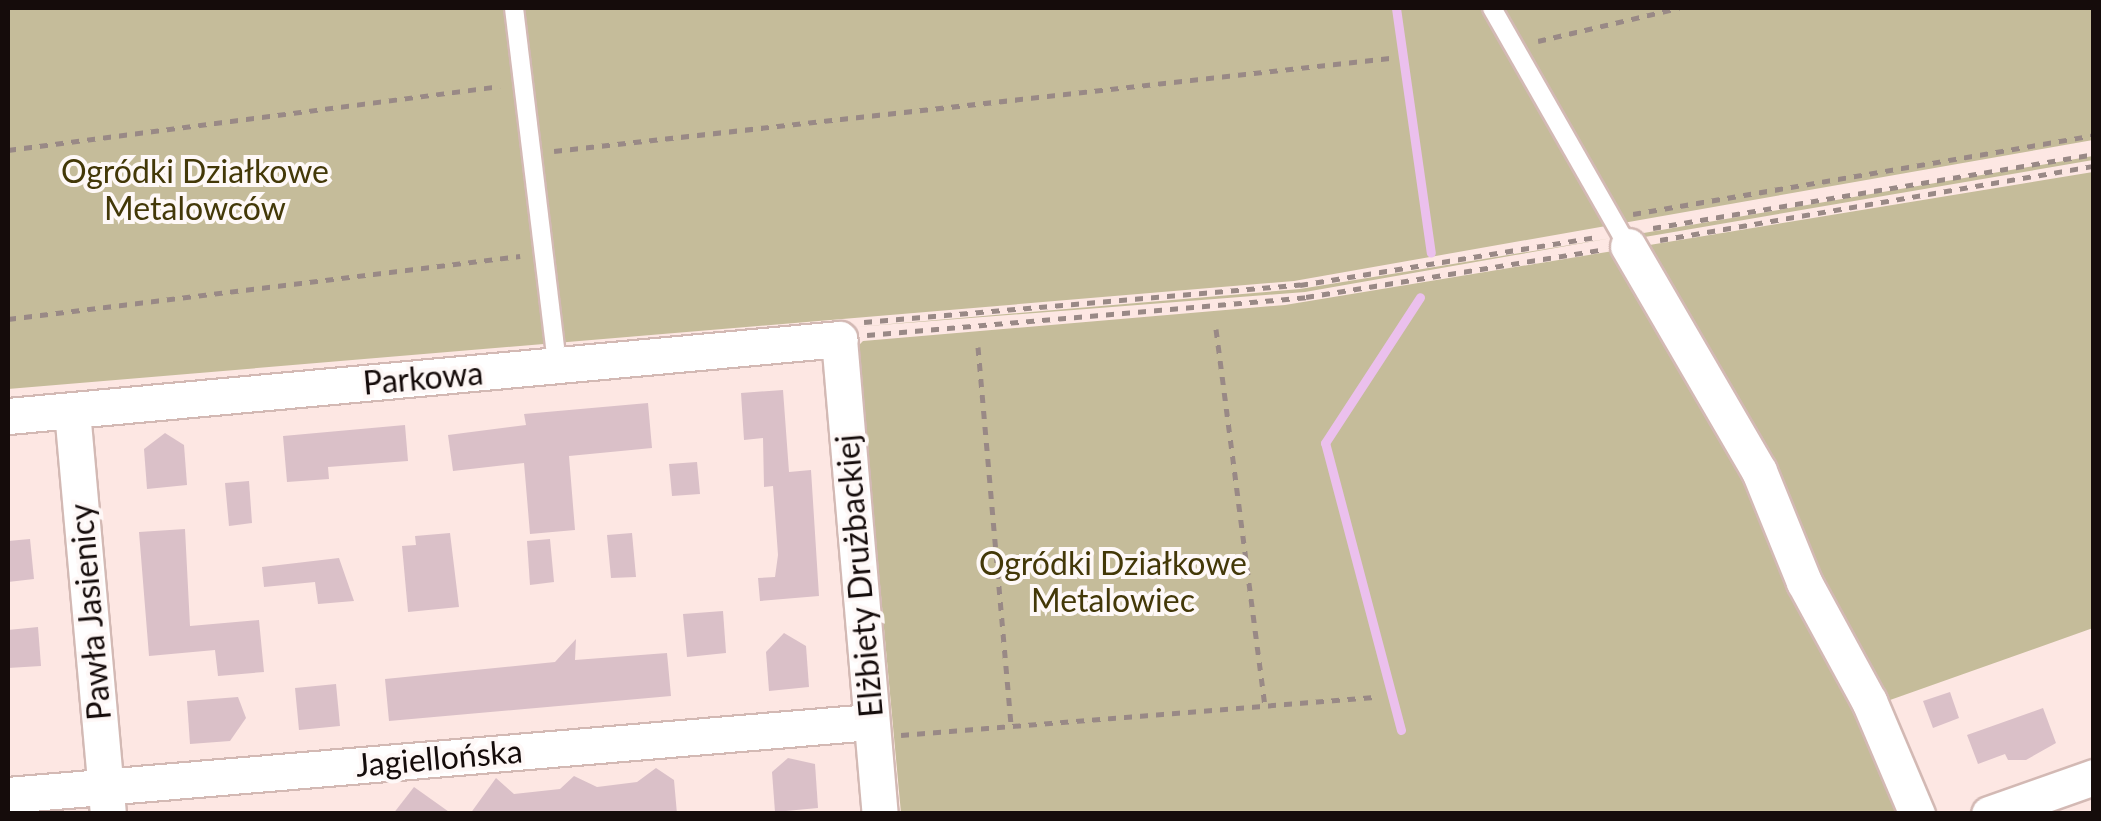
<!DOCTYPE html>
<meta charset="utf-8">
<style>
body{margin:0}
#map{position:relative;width:2101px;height:821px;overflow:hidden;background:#fde7e3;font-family:Lato,sans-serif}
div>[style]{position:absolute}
.green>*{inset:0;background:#c5bc9a}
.stream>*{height:9px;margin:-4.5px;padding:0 4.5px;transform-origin:4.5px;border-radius:4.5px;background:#ebc0ed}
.building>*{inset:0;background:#dac0c8}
.path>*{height:5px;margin-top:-2.5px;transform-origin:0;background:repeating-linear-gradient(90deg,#998986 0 8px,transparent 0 16px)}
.roads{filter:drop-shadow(2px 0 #d3b9b4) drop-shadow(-2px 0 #d3b9b4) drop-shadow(0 2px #d3b9b4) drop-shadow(0 -2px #d3b9b4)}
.service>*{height:18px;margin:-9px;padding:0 9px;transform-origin:9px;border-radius:9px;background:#fff}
.minor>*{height:35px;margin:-17.5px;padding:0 17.5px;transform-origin:17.5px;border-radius:17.5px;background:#fff}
span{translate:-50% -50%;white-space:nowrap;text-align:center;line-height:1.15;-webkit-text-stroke:8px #fef8f7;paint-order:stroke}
.park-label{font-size:32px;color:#433808}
.street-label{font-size:32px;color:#150c0b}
.frame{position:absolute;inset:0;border:10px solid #150c0b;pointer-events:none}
</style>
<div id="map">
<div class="green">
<div style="clip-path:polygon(8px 8px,2093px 8px,2093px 140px,1294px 281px,8px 389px)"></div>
<div style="clip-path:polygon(2093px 156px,2093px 160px,1633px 239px,1632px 235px)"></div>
<div style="clip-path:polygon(2093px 172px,2093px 628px,1859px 711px,1910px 813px,901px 813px,858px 346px,863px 341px,1285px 305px)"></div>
<div style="clip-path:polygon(1612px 238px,1305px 292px,855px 327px,1300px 289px)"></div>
</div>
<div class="stream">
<div style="left:1396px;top:8px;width:247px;rotate:81.9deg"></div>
<div style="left:1401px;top:730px;width:297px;rotate:-104.8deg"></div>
<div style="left:1325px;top:443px;width:174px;rotate:-56.9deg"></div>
</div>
<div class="building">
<div style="clip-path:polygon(783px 390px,789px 472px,811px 470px,819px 596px,760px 601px,758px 578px,775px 577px,778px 555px,773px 486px,764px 487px,763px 438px,744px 440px,741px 393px)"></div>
<div style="clip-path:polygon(648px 403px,652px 448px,569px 456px,575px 530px,530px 534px,524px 463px,453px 471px,448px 435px,526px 425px,524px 414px)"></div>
<div style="clip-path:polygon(405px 425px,408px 461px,328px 467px,329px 479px,287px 482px,283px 436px)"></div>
<div style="clip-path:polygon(165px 433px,184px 445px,187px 485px,147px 489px,144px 449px)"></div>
<div style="clip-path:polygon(697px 462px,700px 494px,672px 496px,669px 464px)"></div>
<div style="clip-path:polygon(249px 481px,252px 523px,229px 526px,225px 483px)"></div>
<div style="clip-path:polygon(185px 529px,190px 626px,259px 620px,264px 672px,218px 676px,215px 650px,149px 656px,139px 532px)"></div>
<div style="clip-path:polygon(450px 533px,459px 607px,408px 612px,402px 546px,416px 545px,415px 536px)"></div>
<div style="clip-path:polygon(632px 533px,636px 577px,611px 578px,607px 535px)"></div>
<div style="clip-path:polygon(30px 539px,34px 579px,8px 582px,8px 541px)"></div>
<div style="clip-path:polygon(550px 539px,554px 582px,530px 585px,527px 541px)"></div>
<div style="clip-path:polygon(339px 558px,354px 601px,318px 604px,315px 582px,264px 587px,262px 567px)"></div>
<div style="clip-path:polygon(723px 611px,726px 653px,687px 657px,683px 614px)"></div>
<div style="clip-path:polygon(38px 627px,41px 666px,8px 668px,8px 630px)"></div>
<div style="clip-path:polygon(784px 633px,806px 646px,809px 687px,769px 691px,766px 652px)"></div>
<div style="clip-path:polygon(576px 639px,575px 660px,667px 653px,671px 696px,389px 721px,385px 679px,555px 662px)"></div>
<div style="clip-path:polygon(336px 684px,340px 726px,299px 730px,295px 688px)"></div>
<div style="clip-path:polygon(1950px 692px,1959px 718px,1933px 728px,1923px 701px)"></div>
<div style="clip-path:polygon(238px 697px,246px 718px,230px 741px,190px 744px,187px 701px)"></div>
<div style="clip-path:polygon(2043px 708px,2056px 743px,2026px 760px,2008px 760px,2005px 754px,1978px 764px,1967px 735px)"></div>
<div style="clip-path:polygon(788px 758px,815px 764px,818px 808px,775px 812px,772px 772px)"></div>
<div style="clip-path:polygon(656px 768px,674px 780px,677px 814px,470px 814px,496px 778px,514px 794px,560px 789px,574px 776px,597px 787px,637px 782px)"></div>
<div style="clip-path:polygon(414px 787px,452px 814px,393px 814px)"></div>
</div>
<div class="path">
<div style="left:1538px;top:41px;width:145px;rotate:-13.2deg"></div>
<div style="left:8px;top:150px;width:496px;rotate:-7.4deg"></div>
<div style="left:554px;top:151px;width:841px;rotate:-6.35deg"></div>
<div style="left:1633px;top:214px;width:468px;rotate:-9.7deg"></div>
<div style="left:1653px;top:228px;width:447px;rotate:-9.5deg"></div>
<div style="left:1660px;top:240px;width:440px;rotate:-9.7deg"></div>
<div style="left:8px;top:319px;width:516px;rotate:-7.01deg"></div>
<div style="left:864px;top:322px;width:438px;rotate:-4.9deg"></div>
<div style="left:1300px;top:285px;width:301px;rotate:-9.2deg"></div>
<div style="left:1216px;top:329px;width:380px;rotate:82.6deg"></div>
<div style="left:867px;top:335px;width:441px;rotate:-4.9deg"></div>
<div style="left:1306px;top:297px;width:298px;rotate:-9.1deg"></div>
<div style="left:978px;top:347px;width:380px;rotate:85deg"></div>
<div style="left:901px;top:735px;width:478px;rotate:-4.6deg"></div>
</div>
<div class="roads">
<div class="service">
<div style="left:514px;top:8px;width:342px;rotate:83.1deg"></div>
<div style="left:1492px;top:8px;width:274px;rotate:60.3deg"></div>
</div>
<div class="minor">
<div style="left:1628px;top:246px;width:260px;rotate:59.8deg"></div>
<div style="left:1759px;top:471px;width:120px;rotate:67.9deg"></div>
<div style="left:1804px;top:582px;width:136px;rotate:61.4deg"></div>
<div style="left:1869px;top:701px;width:123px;rotate:67deg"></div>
<div style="left:72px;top:411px;width:405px;rotate:84.9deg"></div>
<div style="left:8px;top:416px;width:835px;rotate:-5.29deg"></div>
<div style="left:839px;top:339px;width:477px;rotate:85.1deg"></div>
<div style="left:8px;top:795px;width:866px;rotate:-4.84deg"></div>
<div style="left:1989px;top:814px;width:111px;rotate:-19.4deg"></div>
</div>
</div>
<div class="park-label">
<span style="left:195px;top:190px">Ogródki Działkowe<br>Metalowców</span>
<span style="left:1113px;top:582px">Ogródki Działkowe<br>Metalowiec</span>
</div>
<div class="street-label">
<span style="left:423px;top:378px;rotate:-5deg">Parkowa</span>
<span style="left:859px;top:576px;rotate:-95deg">Elżbiety Drużbackiej</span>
<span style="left:90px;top:612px;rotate:-95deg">Pawła Jasienicy</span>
<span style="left:439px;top:758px;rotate:-5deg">Jagiellońska</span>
</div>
<div class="frame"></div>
</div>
